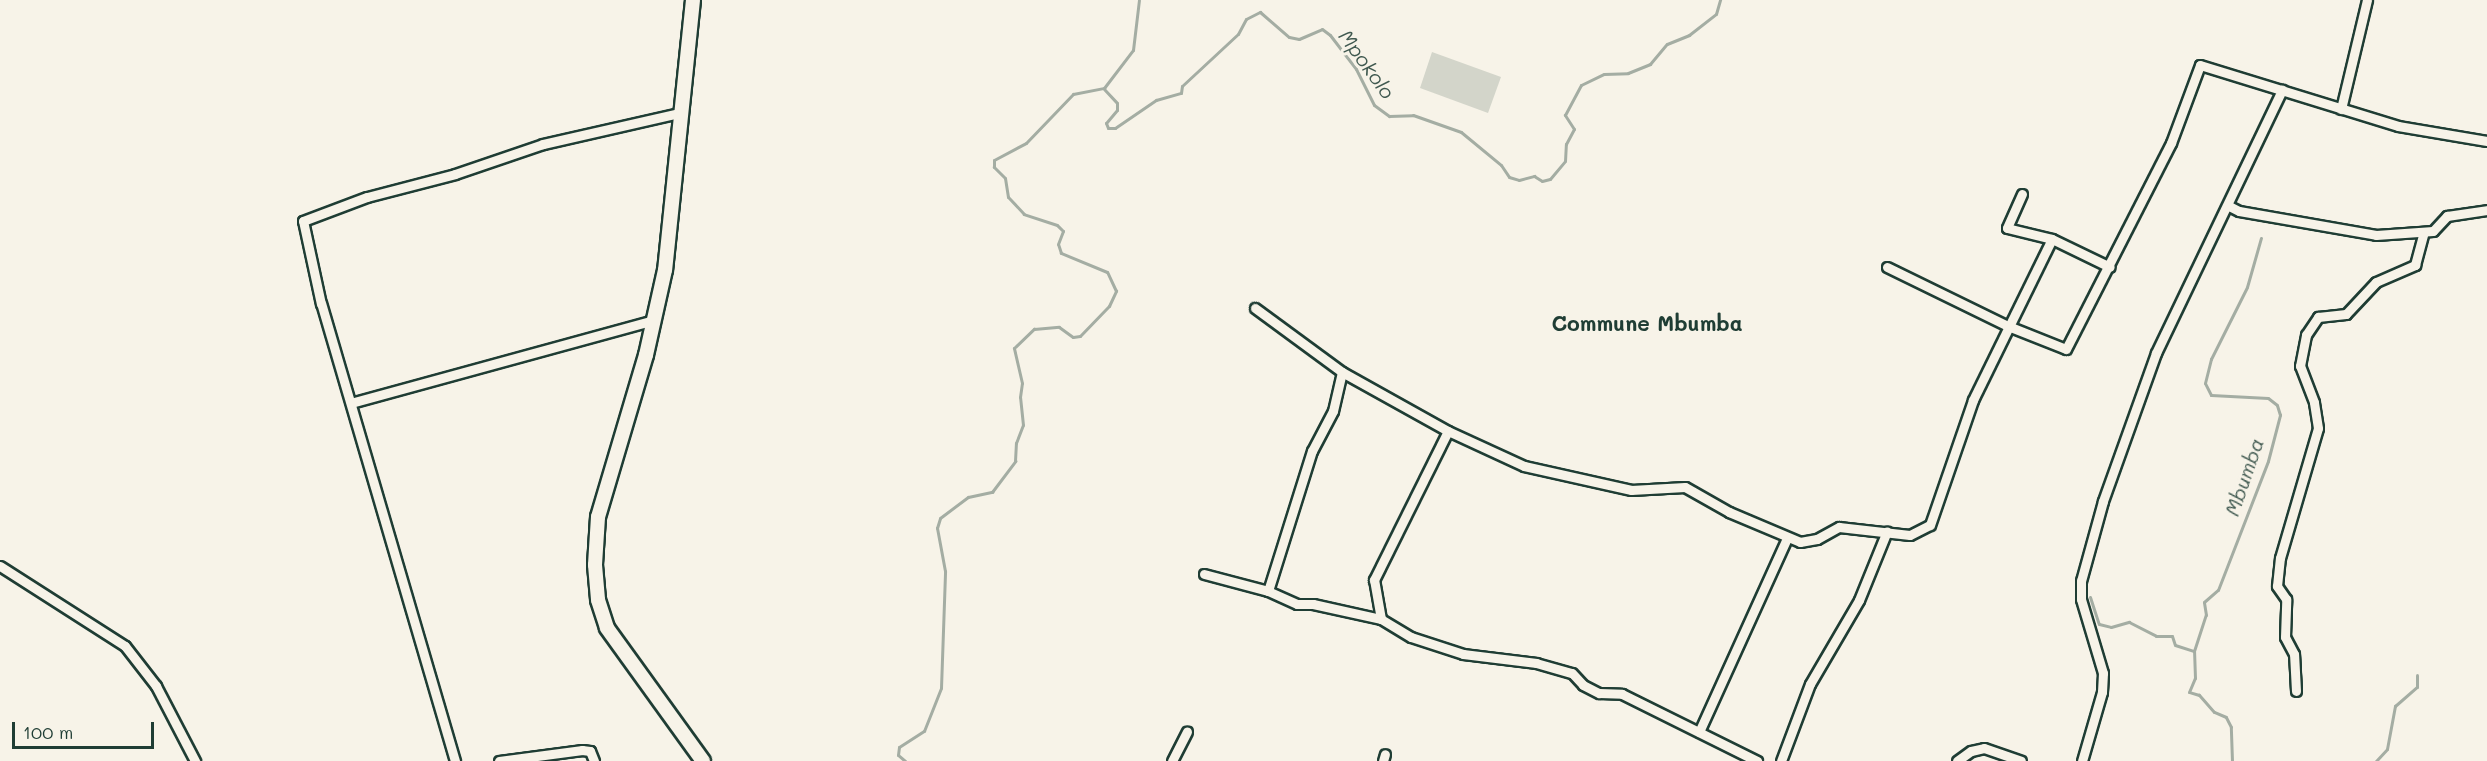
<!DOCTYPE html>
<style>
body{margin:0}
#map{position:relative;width:2487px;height:761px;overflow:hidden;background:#f7f3e8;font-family:Mali,sans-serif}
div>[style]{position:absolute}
.green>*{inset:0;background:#d3d5ca}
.stream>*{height:3px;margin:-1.5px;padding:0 1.5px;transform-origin:1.5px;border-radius:1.5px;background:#a4ada3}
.roads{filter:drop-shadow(2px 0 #1f3d34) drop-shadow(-2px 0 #1f3d34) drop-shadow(0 2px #1f3d34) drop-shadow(0 -2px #1f3d34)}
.street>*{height:9px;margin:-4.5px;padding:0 4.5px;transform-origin:4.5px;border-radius:4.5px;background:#f7f3e8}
.secondary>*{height:14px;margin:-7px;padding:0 7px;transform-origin:7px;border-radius:7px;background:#f7f3e8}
span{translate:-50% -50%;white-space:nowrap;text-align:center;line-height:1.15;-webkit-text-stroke:6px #f7f3e8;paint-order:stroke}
.water-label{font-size:20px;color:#405950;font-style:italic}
.quarter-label{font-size:21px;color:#1f3d34;font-weight:700}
.scale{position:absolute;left:12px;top:722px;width:142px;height:27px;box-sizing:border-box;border:3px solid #1f3d34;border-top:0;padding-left:8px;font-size:18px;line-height:21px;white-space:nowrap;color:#1f3d34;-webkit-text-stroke:4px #f7f3e8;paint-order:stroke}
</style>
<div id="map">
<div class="green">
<div style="clip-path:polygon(1432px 52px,1501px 77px,1488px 113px,1420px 88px)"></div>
</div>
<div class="stream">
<div style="left:1104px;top:89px;width:19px;rotate:47deg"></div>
<div style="left:1117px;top:103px;width:7px;rotate:90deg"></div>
<div style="left:1117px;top:110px;width:17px;rotate:130deg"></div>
<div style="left:1106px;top:123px;width:5px;rotate:68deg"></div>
<div style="left:1108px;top:128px;width:7px"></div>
<div style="left:1115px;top:128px;width:50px;rotate:-34.3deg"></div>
<div style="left:1156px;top:100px;width:26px;rotate:-16deg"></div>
<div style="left:1181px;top:93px;width:7px;rotate:-82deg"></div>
<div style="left:1182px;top:86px;width:76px;rotate:-42.9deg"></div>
<div style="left:1238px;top:34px;width:17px;rotate:-62deg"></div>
<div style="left:1246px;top:19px;width:16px;rotate:-27deg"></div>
<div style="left:1260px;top:12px;width:38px;rotate:41deg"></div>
<div style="left:1289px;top:37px;width:10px;rotate:11deg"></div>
<div style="left:1299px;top:39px;width:25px;rotate:-23deg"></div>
<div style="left:1322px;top:29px;width:10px;rotate:37deg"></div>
<div style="left:1330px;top:35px;width:43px;rotate:52.6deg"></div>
<div style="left:1356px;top:69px;width:40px;rotate:63.4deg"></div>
<div style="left:1374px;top:105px;width:19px;rotate:36deg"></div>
<div style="left:1389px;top:116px;width:24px;rotate:-2deg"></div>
<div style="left:1413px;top:115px;width:51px;rotate:19.5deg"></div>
<div style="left:1461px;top:132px;width:52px;rotate:39.5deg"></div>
<div style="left:1501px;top:165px;width:14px;rotate:56deg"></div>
<div style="left:1509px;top:177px;width:10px;rotate:17deg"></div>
<div style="left:1519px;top:180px;width:16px;rotate:-15deg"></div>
<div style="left:1534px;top:176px;width:9px;rotate:32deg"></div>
<div style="left:1542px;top:181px;width:8px;rotate:-14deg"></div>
<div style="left:1550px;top:179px;width:23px;rotate:-50deg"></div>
<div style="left:1565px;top:161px;width:17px;rotate:-87deg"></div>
<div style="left:1566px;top:144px;width:17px;rotate:-62deg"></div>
<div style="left:1574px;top:129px;width:17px;rotate:-123deg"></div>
<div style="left:1565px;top:115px;width:34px;rotate:-62deg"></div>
<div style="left:1581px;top:85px;width:25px;rotate:-26deg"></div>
<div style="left:1604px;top:74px;width:24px;rotate:-2deg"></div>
<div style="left:1628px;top:73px;width:24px;rotate:-22deg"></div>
<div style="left:1650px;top:64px;width:26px;rotate:-50deg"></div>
<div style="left:1667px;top:44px;width:24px;rotate:-22deg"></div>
<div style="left:1689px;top:35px;width:34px;rotate:-38deg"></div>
<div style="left:1716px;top:14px;width:15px;rotate:-74deg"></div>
<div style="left:2090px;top:597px;width:28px;rotate:72deg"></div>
<div style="left:2099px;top:624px;width:12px;rotate:14deg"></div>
<div style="left:2111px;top:627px;width:19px;rotate:-16deg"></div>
<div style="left:2129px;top:622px;width:30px;rotate:27deg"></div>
<div style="left:2156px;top:636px;width:16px"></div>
<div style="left:2172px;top:636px;width:9px;rotate:72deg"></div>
<div style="left:2175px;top:645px;width:20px;rotate:18deg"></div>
<div style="left:905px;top:761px;width:9px;rotate:-139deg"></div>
<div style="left:898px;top:755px;width:8px;rotate:-83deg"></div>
<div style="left:899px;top:747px;width:30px;rotate:-33deg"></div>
<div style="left:924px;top:731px;width:46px;rotate:-68.4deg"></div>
<div style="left:941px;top:688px;width:117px;rotate:-88deg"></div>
<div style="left:945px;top:571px;width:44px;rotate:-100.5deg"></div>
<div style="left:937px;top:528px;width:10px;rotate:-73deg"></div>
<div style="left:940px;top:518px;width:35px;rotate:-37deg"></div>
<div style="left:968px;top:497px;width:25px;rotate:-12deg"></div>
<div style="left:992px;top:492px;width:39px;rotate:-53deg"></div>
<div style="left:1015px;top:461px;width:18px;rotate:-87deg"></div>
<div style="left:1016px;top:443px;width:19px;rotate:-69deg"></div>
<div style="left:1023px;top:425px;width:28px;rotate:-96deg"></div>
<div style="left:1020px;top:397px;width:14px;rotate:-82deg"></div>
<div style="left:1022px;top:383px;width:36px;rotate:-103deg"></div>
<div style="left:1014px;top:348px;width:28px;rotate:-44deg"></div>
<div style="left:1034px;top:329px;width:25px;rotate:-5deg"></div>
<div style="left:1059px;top:327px;width:17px;rotate:36deg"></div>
<div style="left:1073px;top:337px;width:7px;rotate:-8deg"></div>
<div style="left:1080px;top:336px;width:42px;rotate:-46deg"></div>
<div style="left:1109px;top:306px;width:17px;rotate:-65deg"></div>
<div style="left:1116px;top:291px;width:21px;rotate:-115deg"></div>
<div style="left:1107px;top:272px;width:50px;rotate:-157.6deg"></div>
<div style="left:1061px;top:253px;width:9px;rotate:-108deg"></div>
<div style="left:1058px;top:244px;width:14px;rotate:-69deg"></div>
<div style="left:1063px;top:231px;width:8px;rotate:-135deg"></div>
<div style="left:1057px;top:225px;width:35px;rotate:-162deg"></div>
<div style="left:1024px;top:214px;width:23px;rotate:-133deg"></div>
<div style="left:1008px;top:197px;width:19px;rotate:-99deg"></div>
<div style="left:1005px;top:178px;width:16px;rotate:-135deg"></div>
<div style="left:994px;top:167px;width:7px;rotate:-90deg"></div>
<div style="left:994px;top:160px;width:36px;rotate:-28deg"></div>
<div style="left:1026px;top:143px;width:68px;rotate:-46.2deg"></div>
<div style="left:1073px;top:94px;width:32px;rotate:-11deg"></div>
<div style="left:1104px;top:88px;width:48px;rotate:-52.7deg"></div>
<div style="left:1133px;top:50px;width:50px;rotate:-83.2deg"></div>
<div style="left:2232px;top:761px;width:34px;rotate:-92deg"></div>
<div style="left:2231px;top:727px;width:11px;rotate:-117deg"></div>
<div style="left:2226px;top:717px;width:13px;rotate:-157deg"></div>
<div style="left:2214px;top:712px;width:23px;rotate:-131deg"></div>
<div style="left:2199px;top:695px;width:10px;rotate:-163deg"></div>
<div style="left:2189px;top:692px;width:15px;rotate:-67deg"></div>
<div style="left:2195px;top:678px;width:27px;rotate:-92deg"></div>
<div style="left:2194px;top:651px;width:38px;rotate:-72deg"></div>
<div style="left:2206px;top:615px;width:13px;rotate:-99deg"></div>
<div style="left:2204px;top:602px;width:18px;rotate:-41deg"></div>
<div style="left:2218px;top:590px;width:138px;rotate:-68.8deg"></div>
<div style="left:2268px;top:461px;width:48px;rotate:-75.4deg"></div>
<div style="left:2280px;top:415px;width:10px;rotate:-107deg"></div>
<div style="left:2277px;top:405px;width:11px;rotate:-142deg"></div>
<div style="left:2268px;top:398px;width:57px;rotate:-177deg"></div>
<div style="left:2211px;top:395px;width:13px;rotate:-117deg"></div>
<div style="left:2205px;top:383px;width:25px;rotate:-76deg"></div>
<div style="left:2211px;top:359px;width:80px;rotate:-63.4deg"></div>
<div style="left:2247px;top:287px;width:51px;rotate:-74.1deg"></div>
<div style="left:2376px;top:761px;width:16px;rotate:-47deg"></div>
<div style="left:2387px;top:749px;width:44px;rotate:-79.5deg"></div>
<div style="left:2395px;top:706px;width:29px;rotate:-41deg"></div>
<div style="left:2417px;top:687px;width:12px;rotate:-90deg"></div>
</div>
<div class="roads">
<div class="street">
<div style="left:2341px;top:109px;width:112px;rotate:-76.6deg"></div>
<div style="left:2022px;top:194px;width:37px;rotate:114deg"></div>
<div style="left:2007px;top:228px;width:46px;rotate:13.7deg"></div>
<div style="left:2052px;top:239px;width:64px;rotate:25.8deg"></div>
<div style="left:2229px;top:206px;width:11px;rotate:27deg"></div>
<div style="left:2239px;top:211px;width:139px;rotate:9.9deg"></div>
<div style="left:2376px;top:235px;width:57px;rotate:-4deg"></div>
<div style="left:2433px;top:231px;width:21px;rotate:-47deg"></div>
<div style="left:2447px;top:216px;width:40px;rotate:-8.5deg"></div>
<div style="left:1887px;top:267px;width:135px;rotate:26deg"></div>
<div style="left:2008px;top:326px;width:62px;rotate:21.6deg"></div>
<div style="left:2066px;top:349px;width:231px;rotate:-63deg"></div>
<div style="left:2171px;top:143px;width:83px;rotate:-69.6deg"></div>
<div style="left:2200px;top:65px;width:207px;rotate:17.1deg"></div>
<div style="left:2398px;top:126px;width:90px;rotate:9.6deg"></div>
<div style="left:1255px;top:308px;width:108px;rotate:36.3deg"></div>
<div style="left:1342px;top:372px;width:121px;rotate:29.1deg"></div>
<div style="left:1448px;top:431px;width:84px;rotate:24.7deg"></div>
<div style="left:1524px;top:466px;width:110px;rotate:12.6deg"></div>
<div style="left:1631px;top:490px;width:54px;rotate:-3.2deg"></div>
<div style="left:1685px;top:487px;width:51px;rotate:29.6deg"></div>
<div style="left:1729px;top:512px;width:77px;rotate:22.9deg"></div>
<div style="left:1800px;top:542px;width:17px;rotate:-10deg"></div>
<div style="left:1817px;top:539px;width:25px;rotate:-29deg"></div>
<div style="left:1839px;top:527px;width:71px;rotate:6.4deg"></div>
<div style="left:1910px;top:535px;width:22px;rotate:-27deg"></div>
<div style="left:1930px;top:525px;width:132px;rotate:-71deg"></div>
<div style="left:1973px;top:400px;width:179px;rotate:-63.9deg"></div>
<div style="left:351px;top:403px;width:314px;rotate:-15.3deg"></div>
<div style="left:0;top:566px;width:148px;rotate:32.6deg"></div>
<div style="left:125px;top:646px;width:51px;rotate:52.2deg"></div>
<div style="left:156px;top:686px;width:85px;rotate:62.5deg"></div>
<div style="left:1204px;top:574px;width:66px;rotate:14.9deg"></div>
<div style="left:1268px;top:591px;width:32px;rotate:24deg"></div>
<div style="left:1297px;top:604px;width:16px"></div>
<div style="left:1313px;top:604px;width:70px;rotate:12.4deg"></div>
<div style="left:1381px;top:619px;width:35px;rotate:31deg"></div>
<div style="left:1411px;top:637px;width:55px;rotate:18.1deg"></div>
<div style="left:1463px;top:654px;width:74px;rotate:7deg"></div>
<div style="left:1536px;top:663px;width:37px;rotate:16deg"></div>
<div style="left:1572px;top:673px;width:16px;rotate:47deg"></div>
<div style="left:1583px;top:685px;width:18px;rotate:27deg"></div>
<div style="left:1599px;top:693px;width:23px;rotate:2deg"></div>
<div style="left:1622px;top:694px;width:151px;rotate:26.4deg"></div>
<div style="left:1268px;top:591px;width:147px;rotate:-72.6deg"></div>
<div style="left:1312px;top:451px;width:45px;rotate:-62.3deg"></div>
<div style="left:1333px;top:411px;width:40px;rotate:-77deg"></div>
<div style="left:1381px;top:619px;width:40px;rotate:-100deg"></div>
<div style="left:1374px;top:580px;width:166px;rotate:-63.6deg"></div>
<div style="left:2296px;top:691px;width:37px;rotate:-93deg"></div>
<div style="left:2294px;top:654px;width:19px;rotate:-118deg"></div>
<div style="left:2285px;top:637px;width:38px;rotate:-88deg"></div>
<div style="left:2286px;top:599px;width:16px;rotate:-125deg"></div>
<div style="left:2277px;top:586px;width:28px;rotate:-84deg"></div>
<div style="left:2280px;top:558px;width:135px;rotate:-73.7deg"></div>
<div style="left:2318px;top:428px;width:26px;rotate:-99deg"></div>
<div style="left:2314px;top:402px;width:39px;rotate:-111deg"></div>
<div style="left:2300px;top:366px;width:32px;rotate:-79deg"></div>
<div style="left:2306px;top:335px;width:22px;rotate:-56deg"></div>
<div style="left:2318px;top:317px;width:28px;rotate:-6deg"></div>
<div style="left:2346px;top:314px;width:44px;rotate:-46.8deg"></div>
<div style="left:2376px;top:282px;width:43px;rotate:-23.6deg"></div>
<div style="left:2415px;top:265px;width:34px;rotate:-75deg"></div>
<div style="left:1699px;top:732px;width:213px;rotate:-65.6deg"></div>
<div style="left:455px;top:761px;width:476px;rotate:-106.3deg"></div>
<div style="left:321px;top:304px;width:85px;rotate:-102.2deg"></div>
<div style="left:303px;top:221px;width:68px;rotate:-20.6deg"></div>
<div style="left:367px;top:197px;width:91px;rotate:-14.6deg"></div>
<div style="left:455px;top:174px;width:93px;rotate:-18.8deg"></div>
<div style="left:543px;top:144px;width:139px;rotate:-12.8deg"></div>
<div style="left:499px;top:761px;width:84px;rotate:-7.5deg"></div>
<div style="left:582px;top:750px;width:8px;rotate:7deg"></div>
<div style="left:590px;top:751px;width:11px;rotate:68deg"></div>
<div style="left:1172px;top:761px;width:33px;rotate:-63deg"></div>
<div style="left:1383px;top:761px;width:7px;rotate:-74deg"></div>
<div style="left:1781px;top:761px;width:82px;rotate:-69.4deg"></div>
<div style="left:1810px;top:684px;width:97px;rotate:-59.7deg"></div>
<div style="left:1859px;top:600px;width:74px;rotate:-67.9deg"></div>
<div style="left:1957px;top:761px;width:17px;rotate:-36deg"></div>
<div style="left:1971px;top:751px;width:13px;rotate:-13deg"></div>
<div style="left:1984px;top:748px;width:39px;rotate:19deg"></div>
<div style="left:2082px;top:761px;width:72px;rotate:-73.8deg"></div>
<div style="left:2102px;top:692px;width:19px;rotate:-87deg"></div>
<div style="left:2103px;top:673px;width:77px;rotate:-106.6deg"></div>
<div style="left:2081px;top:599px;width:18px;rotate:-90deg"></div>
<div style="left:2081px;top:581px;width:83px;rotate:-74.6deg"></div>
<div style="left:2103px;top:501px;width:157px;rotate:-70.3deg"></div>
<div style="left:2156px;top:353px;width:292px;rotate:-64.4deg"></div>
</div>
<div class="secondary">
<div style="left:693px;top:0;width:271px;rotate:95.9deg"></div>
<div style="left:665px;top:270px;width:87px;rotate:102.6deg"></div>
<div style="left:646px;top:355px;width:169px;rotate:106.5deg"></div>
<div style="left:598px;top:517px;width:48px;rotate:93.6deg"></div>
<div style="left:595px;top:565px;width:35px;rotate:85deg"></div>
<div style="left:598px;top:600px;width:29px;rotate:72deg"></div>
<div style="left:607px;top:628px;width:164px;rotate:54.2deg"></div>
</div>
</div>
<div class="water-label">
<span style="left:1367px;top:64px;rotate:54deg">Mpokolo</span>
<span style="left:2244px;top:477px;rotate:-71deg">Mbumba</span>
</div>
<div class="quarter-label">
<span style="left:1647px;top:323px">Commune Mbumba</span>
</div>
<div class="scale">100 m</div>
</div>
